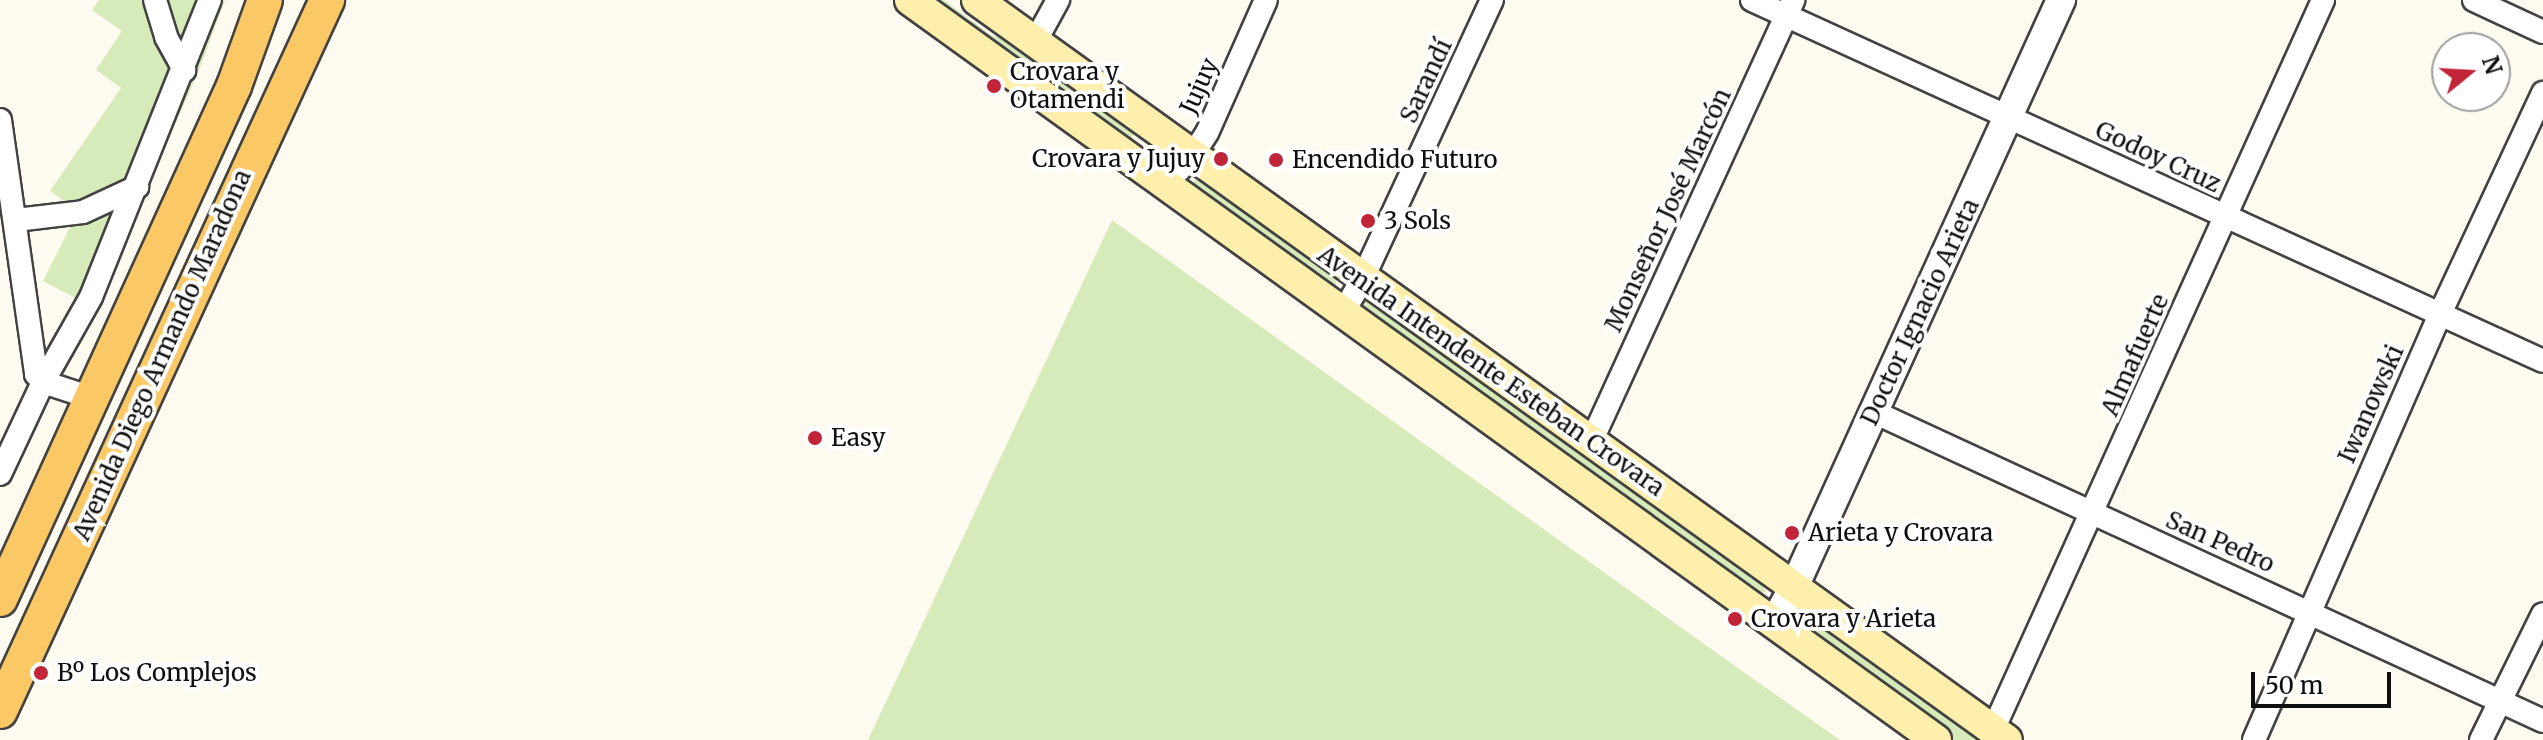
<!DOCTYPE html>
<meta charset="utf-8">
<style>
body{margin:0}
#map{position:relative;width:2543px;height:740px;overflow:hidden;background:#fffbf1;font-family:Merriweather,serif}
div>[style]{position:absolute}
.green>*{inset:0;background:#d7eaba}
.roads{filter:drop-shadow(2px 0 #424242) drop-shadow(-2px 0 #424242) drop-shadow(0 2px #424242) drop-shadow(0 -2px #424242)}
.minor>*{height:22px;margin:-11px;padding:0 11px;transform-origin:11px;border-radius:11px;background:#fff}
.tertiary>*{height:28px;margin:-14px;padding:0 14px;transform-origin:14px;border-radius:14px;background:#fff}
.secondary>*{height:30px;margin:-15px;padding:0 15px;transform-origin:15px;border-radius:15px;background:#ffefac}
.primary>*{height:34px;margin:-17px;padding:0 17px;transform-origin:17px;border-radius:17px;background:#fac966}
.dots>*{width:22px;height:22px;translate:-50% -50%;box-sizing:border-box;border:4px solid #fff;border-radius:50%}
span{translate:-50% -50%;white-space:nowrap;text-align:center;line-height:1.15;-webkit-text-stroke:8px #fff;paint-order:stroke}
.poi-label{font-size:24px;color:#0f0f0f}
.left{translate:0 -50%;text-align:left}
.right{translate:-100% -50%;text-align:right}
.street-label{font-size:24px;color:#0f0f0f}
.north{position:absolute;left:2431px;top:32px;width:80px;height:80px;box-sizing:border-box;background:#fff;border:2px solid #9f9f9f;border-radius:50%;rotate:72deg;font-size:22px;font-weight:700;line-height:32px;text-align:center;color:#0f0f0f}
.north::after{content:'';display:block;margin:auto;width:28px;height:36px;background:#c2243a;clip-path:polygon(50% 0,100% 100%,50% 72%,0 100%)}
.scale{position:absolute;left:2251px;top:672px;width:140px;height:36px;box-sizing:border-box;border:4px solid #0f0f0f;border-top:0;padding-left:10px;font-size:24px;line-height:28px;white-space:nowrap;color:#0f0f0f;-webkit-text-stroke:6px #fff;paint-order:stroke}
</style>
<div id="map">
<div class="green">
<div style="clip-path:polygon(99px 0,225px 0,200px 68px,95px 308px,43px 281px,78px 211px,50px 191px,121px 88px,96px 70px,122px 31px,92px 10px)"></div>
<div style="clip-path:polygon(924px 0,944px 0,991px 35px,1017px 42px,1134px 130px,1131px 143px)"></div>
<div style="clip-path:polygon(1197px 179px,1208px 180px,1335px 272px,1336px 286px,1330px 290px,1192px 190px,1191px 183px)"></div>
<div style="clip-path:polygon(1112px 220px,1704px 644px,1840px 740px,868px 740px)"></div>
<div style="clip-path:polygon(1363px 299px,1622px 479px,1760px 580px,1766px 592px,1759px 594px,1355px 303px)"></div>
<div style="clip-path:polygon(1819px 625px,1828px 628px,1983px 740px,1944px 740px,1809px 638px,1812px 630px)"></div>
</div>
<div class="roads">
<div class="minor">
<div style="left:155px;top:0;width:39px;rotate:73deg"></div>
<div style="left:166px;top:37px;width:38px;rotate:61deg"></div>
<div style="left:1752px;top:0;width:869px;rotate:24.53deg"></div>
<div style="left:2474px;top:0;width:76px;rotate:24.9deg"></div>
<div style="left:1035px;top:42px;width:48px;rotate:-61.3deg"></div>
<div style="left:0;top:120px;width:257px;rotate:81.9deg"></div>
<div style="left:36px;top:374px;width:11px;rotate:49deg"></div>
<div style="left:43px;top:382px;width:52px;rotate:18.1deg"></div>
<div style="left:1165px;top:185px;width:40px;rotate:-47deg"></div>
<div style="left:1192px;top:156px;width:27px;rotate:-57deg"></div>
<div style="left:1207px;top:133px;width:145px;rotate:-66.1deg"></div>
<div style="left:16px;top:220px;width:67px;rotate:-6.8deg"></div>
<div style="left:83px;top:212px;width:60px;rotate:-24.8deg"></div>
<div style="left:1343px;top:312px;width:37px;rotate:-59deg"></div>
<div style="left:1362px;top:280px;width:309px;rotate:-65.1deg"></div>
<div style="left:1874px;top:412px;width:737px;rotate:24.79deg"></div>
<div style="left:1591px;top:442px;width:486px;rotate:-65.4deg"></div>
<div style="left:0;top:474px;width:102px;rotate:-64.9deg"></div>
<div style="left:43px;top:382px;width:98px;rotate:-60.5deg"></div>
<div style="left:91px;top:297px;width:320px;rotate:-68.2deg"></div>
<div style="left:1993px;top:730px;width:801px;rotate:-65.67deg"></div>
<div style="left:2254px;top:740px;width:465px;rotate:-66.4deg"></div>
<div style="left:2440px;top:314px;width:244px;rotate:-65deg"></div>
<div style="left:2481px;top:740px;width:140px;rotate:-63.8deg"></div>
</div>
<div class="tertiary">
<div style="left:1775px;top:621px;width:41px;rotate:-60.9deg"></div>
<div style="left:1795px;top:585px;width:643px;rotate:-65.55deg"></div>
</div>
<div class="secondary">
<div style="left:910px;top:0;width:1265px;rotate:35.8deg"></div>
<div style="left:977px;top:0;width:1268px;rotate:35.7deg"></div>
</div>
<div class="primary">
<div style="left:0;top:599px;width:564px;rotate:-65.48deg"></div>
<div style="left:234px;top:86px;width:91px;rotate:-70.2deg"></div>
<div style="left:0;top:711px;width:783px;rotate:-65.3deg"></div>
</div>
</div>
<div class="dots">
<div style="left:994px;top:86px;background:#c2243a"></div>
<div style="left:1221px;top:159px;background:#c2243a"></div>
<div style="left:1276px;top:160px;background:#c2243a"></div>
<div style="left:1368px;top:221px;background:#c2243a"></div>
<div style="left:815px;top:438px;background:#c2243a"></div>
<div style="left:1792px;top:533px;background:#c2243a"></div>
<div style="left:1735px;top:619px;background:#c2243a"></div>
<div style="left:41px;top:673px;background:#c2243a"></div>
</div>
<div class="poi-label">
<span class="left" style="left:1010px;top:86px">Crovara y<br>Otamendi</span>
<span class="right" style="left:1205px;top:159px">Crovara y Jujuy</span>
<span class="left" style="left:1292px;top:160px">Encendido Futuro</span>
<span class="left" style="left:1384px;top:221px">3 Sols</span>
<span class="left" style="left:831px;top:438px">Easy</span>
<span class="left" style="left:1808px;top:533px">Arieta y Crovara</span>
<span class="left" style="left:1751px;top:619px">Crovara y Arieta</span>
<span class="left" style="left:57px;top:673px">Bº Los Complejos</span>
</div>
<div class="street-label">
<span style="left:1426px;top:81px;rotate:-65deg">Sarandí</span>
<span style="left:1199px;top:86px;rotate:-66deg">Jujuy</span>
<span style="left:2158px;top:157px;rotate:25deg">Godoy Cruz</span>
<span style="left:1668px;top:210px;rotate:-65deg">Monseñor José Marcón</span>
<span style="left:1920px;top:312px;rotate:-65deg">Doctor Ignacio Arieta</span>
<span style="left:162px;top:355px;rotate:-66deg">Avenida Diego Armando Maradona</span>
<span style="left:2135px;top:355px;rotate:-66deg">Almafuerte</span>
<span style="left:1491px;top:371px;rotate:35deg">Avenida Intendente Esteban Crovara</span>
<span style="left:2371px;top:404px;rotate:-66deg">Iwanowski</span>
<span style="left:2220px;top:542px;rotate:24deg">San Pedro</span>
</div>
<div class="north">N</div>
<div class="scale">50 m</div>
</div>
